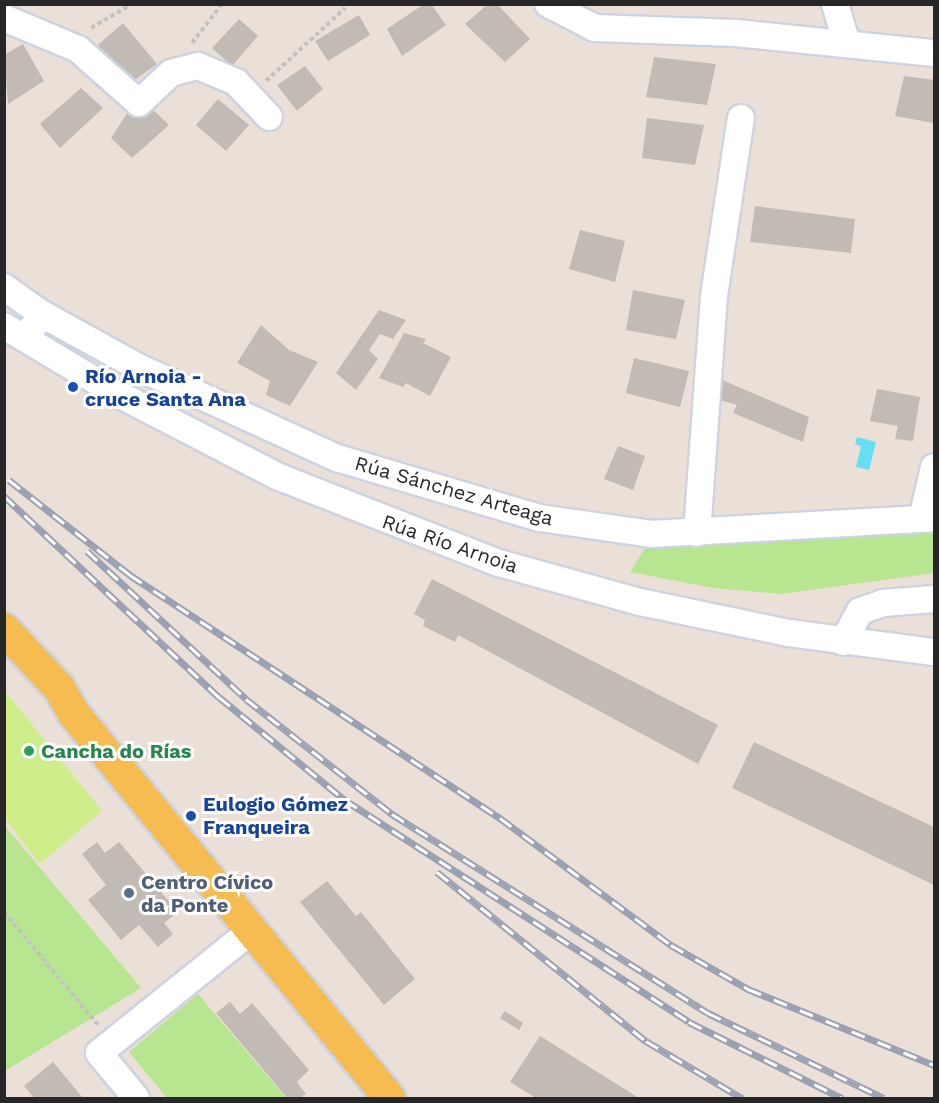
<!DOCTYPE html>
<meta charset="utf-8">
<style>
body{margin:0}
#map{position:relative;width:939px;height:1103px;overflow:hidden;background:#ebe0d7;font-family:"Work Sans",sans-serif}
div>[style]{position:absolute}
.green>*{inset:0;background:#b8e590}
.pitch>*{inset:0;background:#d0ed8b}
.water>*{inset:0;background:#64dff3}
.building>*{inset:0;background:#c2bab4}
.path>*{height:4px;margin-top:-2px;transform-origin:0;background:repeating-linear-gradient(90deg,#c3c3c3 0 4.5px,transparent 0 7.5px)}
.roads{filter:drop-shadow(2px 0 #cdd3e1) drop-shadow(-2px 0 #cdd3e1) drop-shadow(0 2px #cdd3e1) drop-shadow(0 -2px #cdd3e1)}
.minor>*{height:26px;margin:-13px;padding:0 13px;transform-origin:13px;border-radius:13px;background:#fff}
.major>*{height:32px;margin:-16px;padding:0 16px;transform-origin:16px;border-radius:16px;background:#f6bb51}
.rail>*{height:7px;margin-top:-3.5px;transform-origin:0;background:repeating-linear-gradient(90deg,#fff 0 14px,#9aa1b3 0 28px);box-sizing:border-box;border-block:2px solid #9aa1b3}
.dots>*{width:16px;height:16px;translate:-50% -50%;box-sizing:border-box;border:3px solid #fff;border-radius:50%}
span{translate:-50% -50%;white-space:nowrap;text-align:center;line-height:1.15;-webkit-text-stroke:6px #fff;paint-order:stroke}
.transit-label{font-size:20px;color:#164399;font-weight:700}
.left{translate:0 -50%;text-align:left}
.street-label{font-size:20px;color:#272727}
.leisure-label{font-size:20px;color:#27864d;font-weight:700}
.service-label{font-size:20px;color:#4e5e75;font-weight:700}
.frame{position:absolute;inset:0;border:6px solid #272727;pointer-events:none}
</style>
<div id="map">
<div class="green">
<div style="clip-path:polygon(934px 526px,934px 573px,781px 594px,713px 588px,630px 572px,647px 545px)"></div>
<div style="clip-path:polygon(4px 825px,141px 988px,5px 1071px,4px 1071px)"></div>
<div style="clip-path:polygon(198px 994px,286px 1098px,167px 1098px,129px 1052px)"></div>
</div>
<div class="pitch">
<div style="clip-path:polygon(5px 691px,102px 811px,40px 864px,5px 819px)"></div>
</div>
<div class="water">
<div style="clip-path:polygon(857px 437px,876px 442px,869px 470px,856px 467px,861px 446px,855px 444px)"></div>
</div>
<div class="building">
<div style="clip-path:polygon(424px 4px,431px 4px,446px 25px,402px 56px,387px 29px)"></div>
<div style="clip-path:polygon(488px 4px,497px 4px,530px 39px,505px 62px,465px 24px)"></div>
<div style="clip-path:polygon(359px 15px,370px 35px,328px 61px,315px 41px)"></div>
<div style="clip-path:polygon(239px 19px,258px 36px,232px 66px,212px 48px)"></div>
<div style="clip-path:polygon(123px 23px,157px 64px,132px 82px,98px 45px)"></div>
<div style="clip-path:polygon(23px 44px,44px 81px,8px 104px,4px 55px)"></div>
<div style="clip-path:polygon(654px 57px,716px 64px,707px 105px,646px 97px)"></div>
<div style="clip-path:polygon(305px 66px,323px 89px,297px 111px,277px 85px)"></div>
<div style="clip-path:polygon(904px 76px,934px 80px,934px 123px,895px 116px)"></div>
<div style="clip-path:polygon(81px 88px,103px 108px,60px 148px,40px 124px)"></div>
<div style="clip-path:polygon(218px 99px,249px 125px,226px 151px,196px 125px)"></div>
<div style="clip-path:polygon(145px 102px,169px 125px,132px 158px,111px 138px,128px 112px,131px 116px)"></div>
<div style="clip-path:polygon(647px 118px,704px 125px,695px 165px,642px 158px)"></div>
<div style="clip-path:polygon(755px 206px,855px 219px,851px 253px,750px 242px)"></div>
<div style="clip-path:polygon(580px 230px,625px 241px,615px 282px,569px 269px)"></div>
<div style="clip-path:polygon(633px 290px,685px 300px,676px 339px,626px 330px)"></div>
<div style="clip-path:polygon(379px 310px,406px 320px,393px 339px,380px 334px,369px 350px,378px 359px,356px 390px,336px 373px)"></div>
<div style="clip-path:polygon(261px 325px,289px 350px,318px 362px,290px 406px,266px 395px,270px 381px,237px 363px)"></div>
<div style="clip-path:polygon(404px 333px,426px 339px,423px 343px,451px 357px,430px 396px,406px 383px,403px 387px,379px 378px)"></div>
<div style="clip-path:polygon(634px 358px,689px 371px,680px 407px,626px 393px)"></div>
<div style="clip-path:polygon(722px 380px,809px 417px,803px 442px,733px 413px,737px 405px,720px 400px)"></div>
<div style="clip-path:polygon(877px 389px,920px 397px,913px 441px,895px 439px,898px 426px,870px 421px)"></div>
<div style="clip-path:polygon(618px 446px,645px 456px,633px 490px,604px 479px)"></div>
<div style="clip-path:polygon(432px 579px,718px 725px,698px 764px,458px 635px,455px 642px,423px 626px,425px 620px,414px 614px)"></div>
<div style="clip-path:polygon(754px 742px,934px 827px,934px 885px,732px 788px)"></div>
<div style="clip-path:polygon(97px 842px,105px 853px,119px 842px,178px 912px,164px 923px,173px 934px,158px 947px,139px 925px,121px 940px,88px 900px,106px 885px,82px 854px)"></div>
<div style="clip-path:polygon(327px 881px,356px 916px,361px 912px,415px 979px,384px 1005px,300px 902px)"></div>
<div style="clip-path:polygon(230px 1002px,240px 1014px,252px 1003px,309px 1070px,297px 1082px,306px 1094px,300px 1098px,287px 1098px,216px 1013px)"></div>
<div style="clip-path:polygon(505px 1011px,523px 1023px,519px 1030px,500px 1018px)"></div>
<div style="clip-path:polygon(540px 1036px,639px 1098px,536px 1098px,510px 1082px)"></div>
<div style="clip-path:polygon(53px 1062px,83px 1098px,34px 1098px,24px 1086px)"></div>
</div>
<div class="path">
<div style="left:91px;top:28px;width:48px;rotate:-30.3deg"></div>
<div style="left:192px;top:43px;width:49px;rotate:-52.4deg"></div>
<div style="left:266px;top:81px;width:108px;rotate:-42.7deg"></div>
<div style="left:4px;top:912px;width:147px;rotate:50.2deg"></div>
</div>
<div class="roads">
<div class="minor">
<div style="left:548px;top:4px;width:53px;rotate:27.1deg"></div>
<div style="left:595px;top:28px;width:141px;rotate:2deg"></div>
<div style="left:736px;top:33px;width:199px;rotate:5.8deg"></div>
<div style="left:835px;top:4px;width:42px;rotate:73.3deg"></div>
<div style="left:4px;top:18px;width:80px;rotate:22.7deg"></div>
<div style="left:78px;top:49px;width:81px;rotate:41.5deg"></div>
<div style="left:139px;top:103px;width:44px;rotate:-43.2deg"></div>
<div style="left:171px;top:73px;width:28px;rotate:-15deg"></div>
<div style="left:198px;top:66px;width:41px;rotate:22.8deg"></div>
<div style="left:236px;top:82px;width:48px;rotate:46.7deg"></div>
<div style="left:4px;top:287px;width:47px;rotate:35.4deg"></div>
<div style="left:42px;top:314px;width:16px;rotate:125deg"></div>
<div style="left:42px;top:314px;width:110px;rotate:28.9deg"></div>
<div style="left:138px;top:367px;width:219px;rotate:24.6deg"></div>
<div style="left:337px;top:458px;width:212px;rotate:16.5deg"></div>
<div style="left:540px;top:518px;width:112px;rotate:8.2deg"></div>
<div style="left:651px;top:534px;width:283px;rotate:-3.2deg"></div>
<div style="left:4px;top:326px;width:131px;rotate:30.9deg"></div>
<div style="left:116px;top:393px;width:183px;rotate:27.3deg"></div>
<div style="left:279px;top:477px;width:236px;rotate:21.4deg"></div>
<div style="left:499px;top:563px;width:146px;rotate:15.5deg"></div>
<div style="left:640px;top:602px;width:152px;rotate:11.8deg"></div>
<div style="left:789px;top:633px;width:146px;rotate:7.5deg"></div>
<div style="left:922px;top:519px;width:53px;rotate:-77deg"></div>
<div style="left:697px;top:533px;width:238px;rotate:-85.9deg"></div>
<div style="left:714px;top:296px;width:180px;rotate:-81.4deg"></div>
<div style="left:843px;top:642px;width:35px;rotate:-61deg"></div>
<div style="left:860px;top:611px;width:24px;rotate:-19deg"></div>
<div style="left:883px;top:603px;width:51px;rotate:-4.5deg"></div>
<div style="left:136px;top:1098px;width:58px;rotate:-129.4deg"></div>
<div style="left:99px;top:1053px;width:195px;rotate:-38.8deg"></div>
</div>
<div class="major">
<div style="left:4px;top:629px;width:81px;rotate:47deg"></div>
<div style="left:59px;top:688px;width:30px;rotate:60deg"></div>
<div style="left:74px;top:714px;width:497px;rotate:50.6deg"></div>
</div>
</div>
<div class="rail">
<div style="left:9px;top:480px;width:154px;rotate:38.1deg"></div>
<div style="left:130px;top:575px;width:443px;rotate:33.3deg"></div>
<div style="left:500px;top:818px;width:213px;rotate:36.6deg"></div>
<div style="left:671px;top:945px;width:89px;rotate:29.7deg"></div>
<div style="left:748px;top:989px;width:201px;rotate:22.2deg"></div>
<div style="left:4px;top:496px;width:294px;rotate:43.1deg"></div>
<div style="left:219px;top:697px;width:163px;rotate:39.3deg"></div>
<div style="left:345px;top:800px;width:409px;rotate:32.8deg"></div>
<div style="left:689px;top:1022px;width:171px;rotate:26.4deg"></div>
<div style="left:87px;top:551px;width:217px;rotate:42.9deg"></div>
<div style="left:246px;top:699px;width:186px;rotate:38.2deg"></div>
<div style="left:392px;top:814px;width:373px;rotate:32.2deg"></div>
<div style="left:708px;top:1013px;width:195px;rotate:25.8deg"></div>
<div style="left:437px;top:872px;width:269px;rotate:39deg"></div>
<div style="left:646px;top:1041px;width:112px;rotate:30.7deg"></div>
</div>
<div class="dots">
<div style="left:73px;top:387px;background:#1a4fb4"></div>
<div style="left:29px;top:751px;background:#2e9e5b"></div>
<div style="left:191px;top:816px;background:#1a4fb4"></div>
<div style="left:129px;top:893px;background:#5c6f8a"></div>
</div>
<div class="transit-label">
<span class="left" style="left:85px;top:388px">Río Arnoia -<br>cruce Santa Ana</span>
<span class="left" style="left:203px;top:816px">Eulogio Gómez<br>Franqueira</span>
</div>
<div class="street-label">
<span style="left:454px;top:491px;rotate:16deg">Rúa Sánchez Arteaga</span>
<span style="left:450px;top:544px;rotate:19deg">Rúa Río Arnoia</span>
</div>
<div class="leisure-label">
<span class="left" style="left:41px;top:751px">Cancha do Rías</span>
</div>
<div class="service-label">
<span class="left" style="left:141px;top:894px">Centro Cívico<br>da Ponte</span>
</div>
<div class="frame"></div>
</div>
